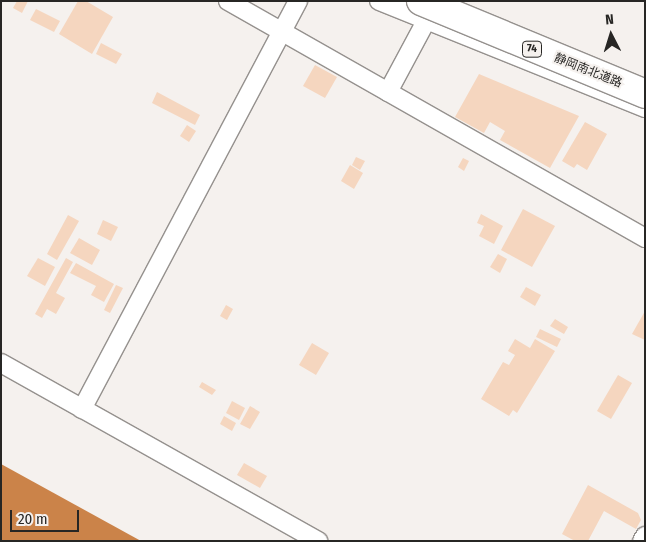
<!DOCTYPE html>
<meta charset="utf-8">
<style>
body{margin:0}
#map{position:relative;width:646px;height:542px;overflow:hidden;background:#f5f1ee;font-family:"Fira Sans Condensed","Noto Sans JP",sans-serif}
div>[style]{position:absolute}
.water>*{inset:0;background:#cb8349}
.building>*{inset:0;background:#f5d6bf}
.roads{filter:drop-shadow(1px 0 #95918e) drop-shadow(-1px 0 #95918e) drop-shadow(0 1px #95918e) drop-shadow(0 -1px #95918e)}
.minor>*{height:18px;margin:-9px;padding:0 9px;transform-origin:9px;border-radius:9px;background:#fff}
.bridges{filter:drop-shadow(1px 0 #95918e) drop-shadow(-1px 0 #95918e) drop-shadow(0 1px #95918e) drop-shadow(0 -1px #95918e)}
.motorway-bridge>*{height:28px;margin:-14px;padding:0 14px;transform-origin:14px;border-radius:14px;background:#fff}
span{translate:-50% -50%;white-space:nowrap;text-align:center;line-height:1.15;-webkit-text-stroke:4px #f5f1ee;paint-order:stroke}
.shield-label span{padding:1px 4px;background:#f5f1ee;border:1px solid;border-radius:4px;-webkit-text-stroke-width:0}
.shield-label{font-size:11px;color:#272624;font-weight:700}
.street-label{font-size:12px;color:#272624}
.frame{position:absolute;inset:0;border:2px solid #272624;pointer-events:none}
.north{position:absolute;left:586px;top:10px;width:50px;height:50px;-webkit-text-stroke:4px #f5f1ee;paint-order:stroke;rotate:355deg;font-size:14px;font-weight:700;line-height:20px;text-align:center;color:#272624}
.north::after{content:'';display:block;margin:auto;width:18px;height:22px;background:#272624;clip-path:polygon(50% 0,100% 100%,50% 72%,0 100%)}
.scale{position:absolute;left:10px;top:510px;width:69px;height:22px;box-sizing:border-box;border:2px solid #272624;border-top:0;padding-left:6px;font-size:15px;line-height:18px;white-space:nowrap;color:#272624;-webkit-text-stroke:4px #f5f1ee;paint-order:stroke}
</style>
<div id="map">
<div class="water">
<div style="clip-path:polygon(1px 464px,141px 541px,1px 541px)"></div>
</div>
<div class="building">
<div style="clip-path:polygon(17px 1px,28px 1px,22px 13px,13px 8px)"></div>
<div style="clip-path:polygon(78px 1px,86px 1px,113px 17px,92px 54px,59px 34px)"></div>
<div style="clip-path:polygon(36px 9px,60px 21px,54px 32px,30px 20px)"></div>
<div style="clip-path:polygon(101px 43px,122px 54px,116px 64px,96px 54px)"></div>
<div style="clip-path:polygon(315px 65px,337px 77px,325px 98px,303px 86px)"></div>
<div style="clip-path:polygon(479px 74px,579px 116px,550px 168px,500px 140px,505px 131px,490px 122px,484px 133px,455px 117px)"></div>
<div style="clip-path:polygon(157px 92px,200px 115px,195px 125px,152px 103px)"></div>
<div style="clip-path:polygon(585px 122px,607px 134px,587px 170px,577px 164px,574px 168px,562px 161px)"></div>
<div style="clip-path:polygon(187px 125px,196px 131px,189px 142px,180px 136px)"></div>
<div style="clip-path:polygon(356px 157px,365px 161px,360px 170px,352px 165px)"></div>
<div style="clip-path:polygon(463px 158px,469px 161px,464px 171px,458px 167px)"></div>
<div style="clip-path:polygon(350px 165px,363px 173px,354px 189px,341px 181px)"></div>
<div style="clip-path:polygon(523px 209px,555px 226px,532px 267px,501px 250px)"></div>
<div style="clip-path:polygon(481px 214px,503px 226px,494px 244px,479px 236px,484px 226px,477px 223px)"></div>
<div style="clip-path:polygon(68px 215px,79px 221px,57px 260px,47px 254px)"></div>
<div style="clip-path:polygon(103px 220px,118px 227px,111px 241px,97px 234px)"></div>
<div style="clip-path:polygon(79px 238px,100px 250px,92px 265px,70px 253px)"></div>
<div style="clip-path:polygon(498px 254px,507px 259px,500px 273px,490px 267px)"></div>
<div style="clip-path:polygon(38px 258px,55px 267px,45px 286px,27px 276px)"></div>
<div style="clip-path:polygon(66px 258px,73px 262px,56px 293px,65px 298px,56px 314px,47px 309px,42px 318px,35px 314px)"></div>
<div style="clip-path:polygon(76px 263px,114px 284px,104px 302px,91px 295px,96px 286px,70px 273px)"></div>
<div style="clip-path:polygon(116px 285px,123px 288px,110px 313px,104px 310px)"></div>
<div style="clip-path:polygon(526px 287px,541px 295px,535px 306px,520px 297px)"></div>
<div style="clip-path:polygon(226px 305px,233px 309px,227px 320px,220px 316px)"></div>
<div style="clip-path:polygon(645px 311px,645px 340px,632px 334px)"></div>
<div style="clip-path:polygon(555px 319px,568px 327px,564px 334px,550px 326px)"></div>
<div style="clip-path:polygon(540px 329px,561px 339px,557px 347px,536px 337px)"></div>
<div style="clip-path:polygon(515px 339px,530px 348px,535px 339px,555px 351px,517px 413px,513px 410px,509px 416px,481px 399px,503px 362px,509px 365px,515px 355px,508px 351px)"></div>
<div style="clip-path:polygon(312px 343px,329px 353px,316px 375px,299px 365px)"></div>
<div style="clip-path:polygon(618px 375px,632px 383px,611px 419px,597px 411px)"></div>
<div style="clip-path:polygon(202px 382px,216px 390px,212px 395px,199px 387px)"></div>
<div style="clip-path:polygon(232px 401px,245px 408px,239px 420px,226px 413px)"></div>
<div style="clip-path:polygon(250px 406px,260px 412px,250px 429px,240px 424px)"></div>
<div style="clip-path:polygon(224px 416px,236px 423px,232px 431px,220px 424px)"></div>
<div style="clip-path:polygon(244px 463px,267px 476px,260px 488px,237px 475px)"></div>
<div style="clip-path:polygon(588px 485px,638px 513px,641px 520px,636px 529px,604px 511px,588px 541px,575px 541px,562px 534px)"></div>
</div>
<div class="roads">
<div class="minor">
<div style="left:228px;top:1px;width:480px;rotate:29.6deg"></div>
<div style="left:379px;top:1px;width:287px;rotate:21.9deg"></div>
<div style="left:388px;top:92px;width:93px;rotate:-61.8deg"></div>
<div style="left:1px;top:363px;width:364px;rotate:29.3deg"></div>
<div style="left:82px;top:409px;width:462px;rotate:-62.1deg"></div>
<div style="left:642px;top:541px;width:6px;rotate:-59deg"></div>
</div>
</div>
<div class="bridges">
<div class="motorway-bridge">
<div style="left:421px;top:1px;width:243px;rotate:22.5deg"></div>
</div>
</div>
<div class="shield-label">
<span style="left:532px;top:49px">74</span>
</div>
<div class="street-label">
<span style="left:588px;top:71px;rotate:22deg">静岡南北道路</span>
</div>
<div class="frame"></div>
<div class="north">N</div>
<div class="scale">20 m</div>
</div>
